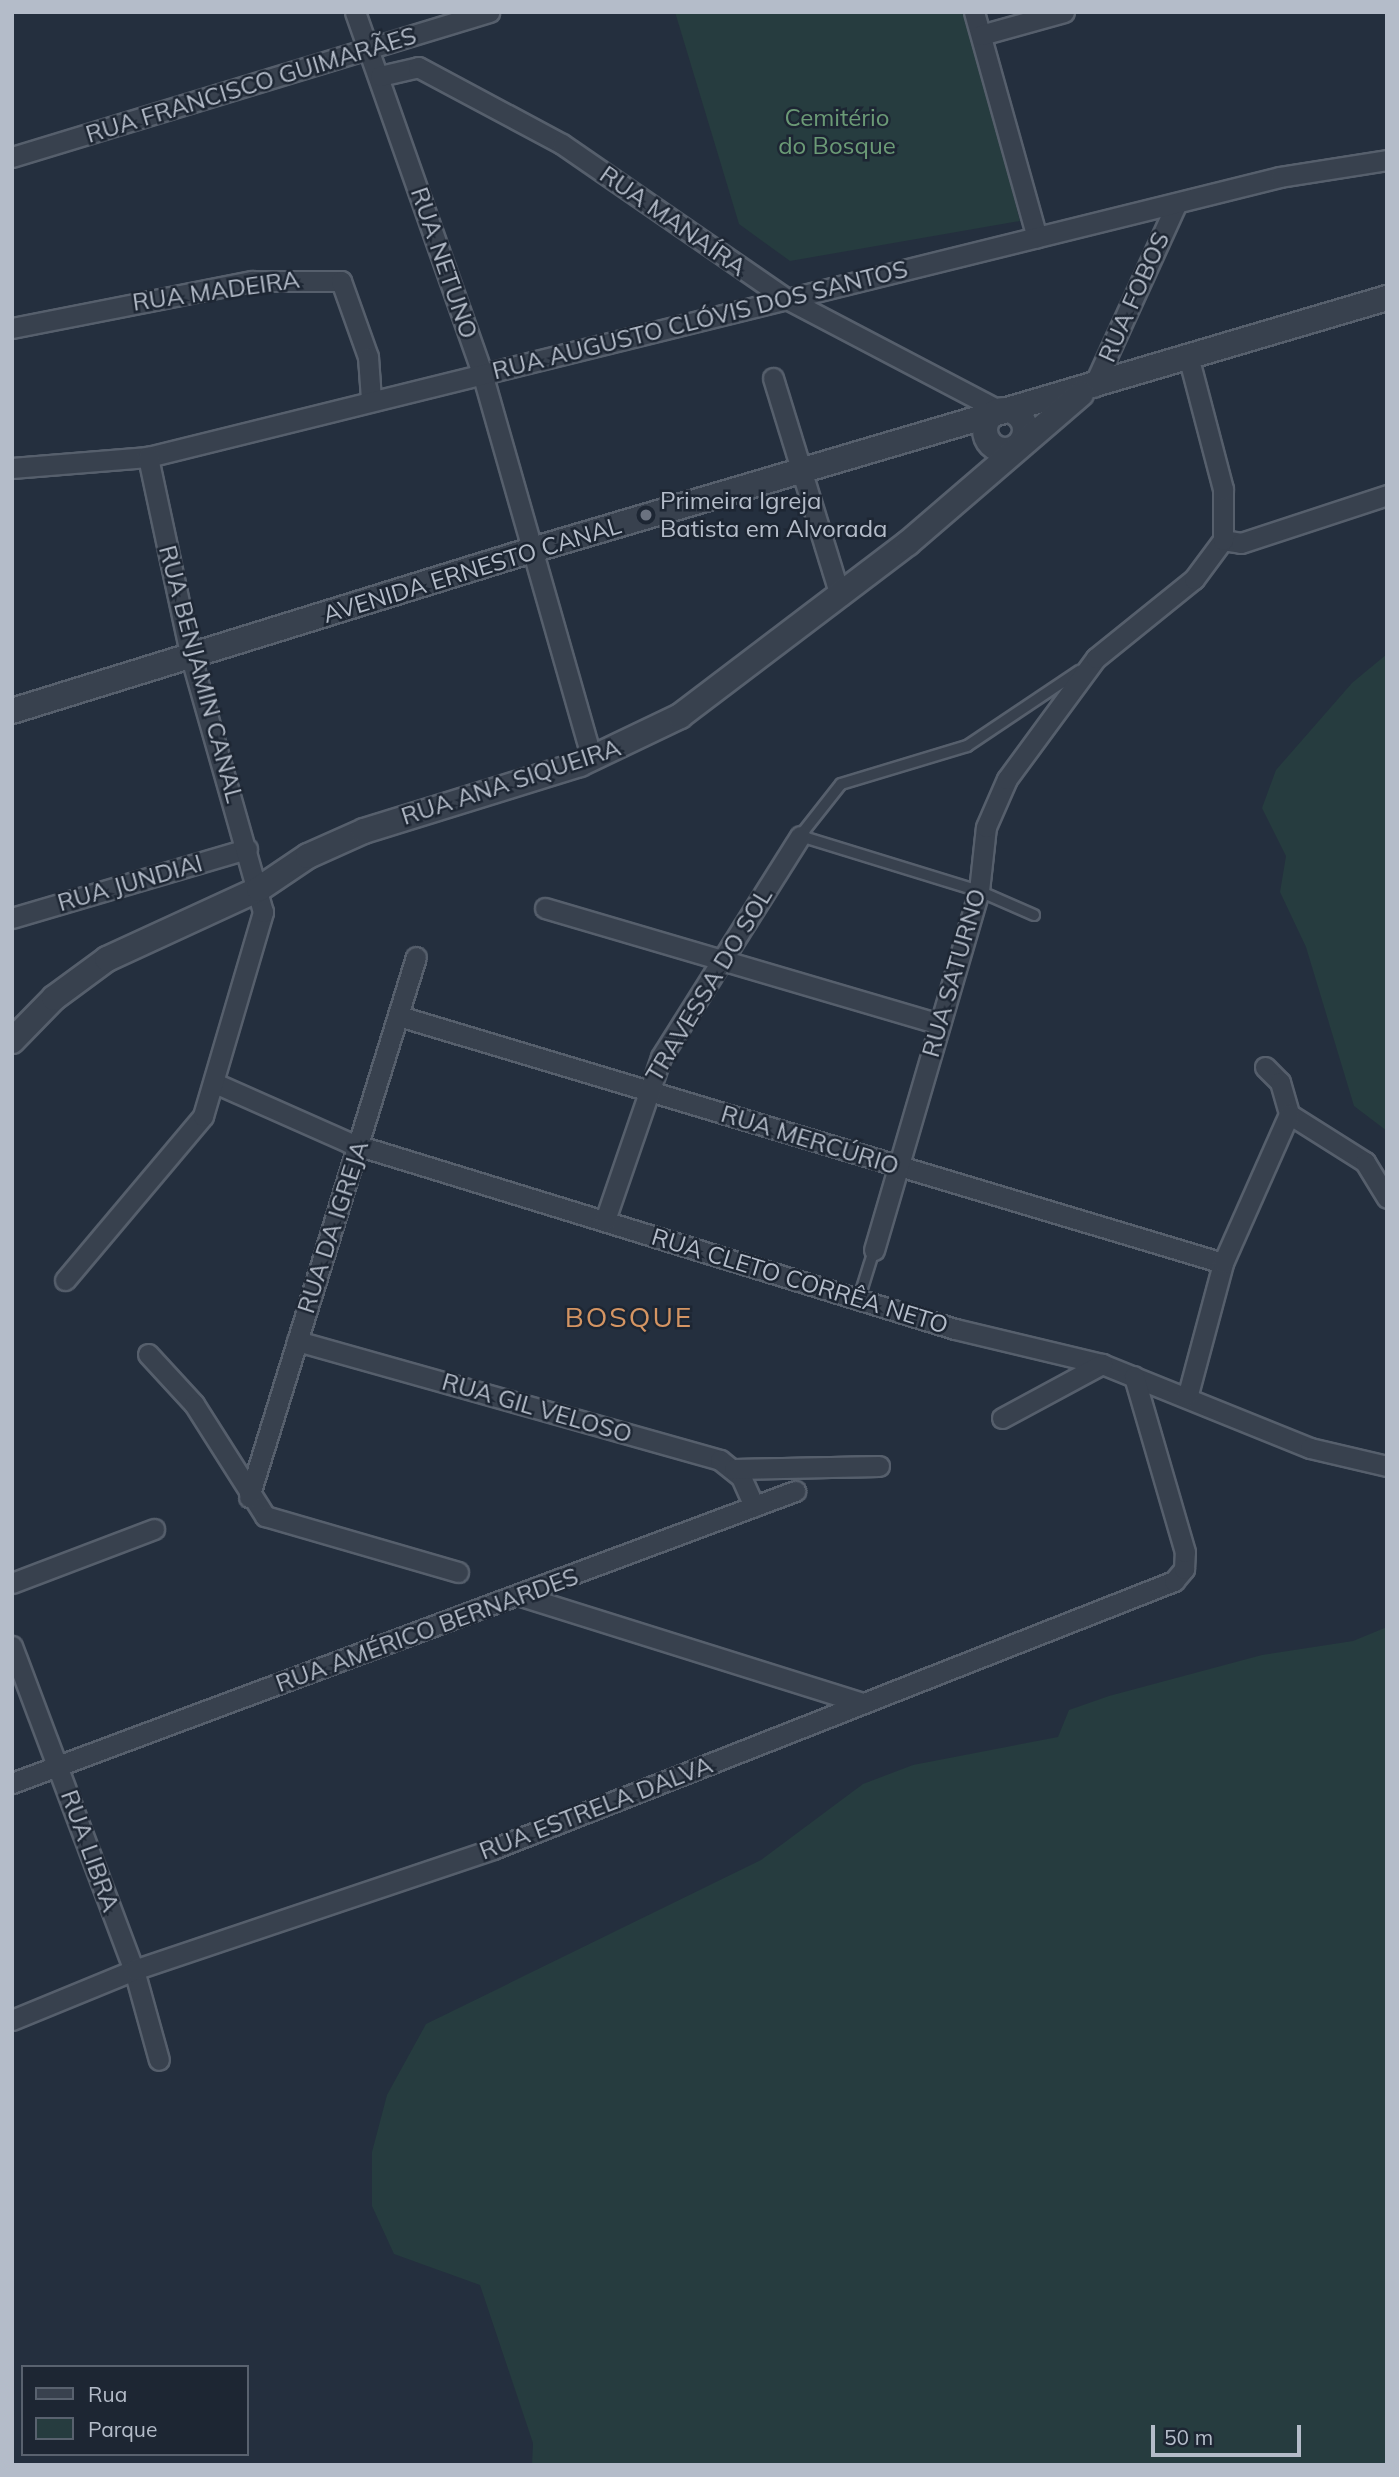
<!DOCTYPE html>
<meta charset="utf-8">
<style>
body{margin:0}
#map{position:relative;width:1399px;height:2477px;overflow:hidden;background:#242f3e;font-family:Mulish,sans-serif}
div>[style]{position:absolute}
.green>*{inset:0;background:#263c3f}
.roads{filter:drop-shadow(2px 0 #565f6c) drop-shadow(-2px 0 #565f6c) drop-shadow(0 2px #565f6c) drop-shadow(0 -2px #565f6c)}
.service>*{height:10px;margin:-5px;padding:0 5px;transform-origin:5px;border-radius:5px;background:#38414e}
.minor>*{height:19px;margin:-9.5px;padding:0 9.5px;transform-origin:9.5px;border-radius:9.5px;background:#38414e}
.tertiary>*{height:24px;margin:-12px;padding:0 12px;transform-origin:12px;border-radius:12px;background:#38414e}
.tertiary>.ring{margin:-12px;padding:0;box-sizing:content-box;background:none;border:24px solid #38414e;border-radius:50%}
.dots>*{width:19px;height:19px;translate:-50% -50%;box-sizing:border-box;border:4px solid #1d2633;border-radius:50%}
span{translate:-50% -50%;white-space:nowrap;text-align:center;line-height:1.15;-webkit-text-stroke:5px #1d2633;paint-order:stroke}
.street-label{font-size:24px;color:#b4bcc9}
.park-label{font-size:24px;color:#6b9a76}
.poi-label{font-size:24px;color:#b4bcc9}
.left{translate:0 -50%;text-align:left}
.quarter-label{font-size:28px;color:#d59563;letter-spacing:2px}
.frame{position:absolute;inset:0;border:14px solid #b4bcc9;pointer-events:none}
.legend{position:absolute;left:21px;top:2365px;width:228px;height:91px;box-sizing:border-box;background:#1d2633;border:2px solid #59626f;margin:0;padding:9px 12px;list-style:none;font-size:21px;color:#b4bcc9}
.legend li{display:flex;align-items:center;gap:14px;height:35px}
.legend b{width:35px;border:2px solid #59626f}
.scale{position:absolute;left:1151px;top:2425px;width:150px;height:32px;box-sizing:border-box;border:4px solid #b4bcc9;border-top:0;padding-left:9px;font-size:21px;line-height:24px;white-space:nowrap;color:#b4bcc9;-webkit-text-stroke:5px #1d2633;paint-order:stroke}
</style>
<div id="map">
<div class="green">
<div style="clip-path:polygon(675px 12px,966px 12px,1020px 221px,790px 261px,739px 224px)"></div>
<div style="clip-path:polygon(1387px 654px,1387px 1131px,1354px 1106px,1306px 947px,1280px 892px,1286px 856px,1262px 808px,1276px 770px,1352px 683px)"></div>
<div style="clip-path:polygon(1387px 1627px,1387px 2465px,532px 2465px,533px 2443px,480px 2285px,394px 2254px,372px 2206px,372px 2152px,387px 2095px,426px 2024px,761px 1860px,863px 1784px,913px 1765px,1058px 1737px,1069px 1710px,1109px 1696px,1262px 1655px,1353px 1641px)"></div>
</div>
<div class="roads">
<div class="service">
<div style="left:1034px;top:915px;width:60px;rotate:-156.4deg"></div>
<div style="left:979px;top:891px;width:187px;rotate:-162.9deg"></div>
<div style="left:800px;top:836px;width:66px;rotate:-51.7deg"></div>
<div style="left:841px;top:784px;width:132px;rotate:-16.8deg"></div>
<div style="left:967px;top:746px;width:135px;rotate:-33.8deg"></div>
<div style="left:859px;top:1298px;width:50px;rotate:-72.6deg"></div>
</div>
<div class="minor">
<div style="left:355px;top:12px;width:383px;rotate:70.6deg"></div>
<div style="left:482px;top:373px;width:401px;rotate:74.1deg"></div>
<div style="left:974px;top:12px;width:234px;rotate:74.4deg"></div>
<div style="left:981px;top:35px;width:86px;rotate:-15.5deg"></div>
<div style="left:380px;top:76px;width:39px;rotate:-13deg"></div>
<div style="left:418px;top:67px;width:163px;rotate:28.1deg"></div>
<div style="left:562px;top:144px;width:273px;rotate:34.6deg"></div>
<div style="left:787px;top:299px;width:241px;rotate:27.7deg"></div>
<div style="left:12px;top:157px;width:499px;rotate:-16.9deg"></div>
<div style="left:12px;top:328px;width:245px;rotate:-11.1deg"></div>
<div style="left:252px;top:281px;width:89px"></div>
<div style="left:341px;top:281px;width:81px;rotate:70.4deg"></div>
<div style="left:368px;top:357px;width:42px;rotate:85.9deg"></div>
<div style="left:773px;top:378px;width:228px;rotate:72.9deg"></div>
<div style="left:1093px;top:387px;width:198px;rotate:-65.5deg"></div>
<div style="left:12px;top:468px;width:136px;rotate:-4.6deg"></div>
<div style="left:148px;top:457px;width:1166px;rotate:-13.89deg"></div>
<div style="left:1280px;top:177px;width:108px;rotate:-9deg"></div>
<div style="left:1223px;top:540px;width:18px;rotate:9deg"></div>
<div style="left:1241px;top:543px;width:154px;rotate:-18.2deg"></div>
<div style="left:545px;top:908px;width:411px;rotate:16.4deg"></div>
<div style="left:12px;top:918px;width:245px;rotate:-16.4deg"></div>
<div style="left:399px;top:1016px;width:860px;rotate:16.69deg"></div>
<div style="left:1265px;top:1067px;width:21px;rotate:45deg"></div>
<div style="left:1280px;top:1082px;width:33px;rotate:74deg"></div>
<div style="left:217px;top:1084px;width:145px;rotate:23.9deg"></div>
<div style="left:350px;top:1143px;width:633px;rotate:17.09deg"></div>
<div style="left:955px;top:1329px;width:151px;rotate:13.4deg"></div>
<div style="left:1102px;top:1364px;width:224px;rotate:22deg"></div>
<div style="left:1310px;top:1448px;width:79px;rotate:13.2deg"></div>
<div style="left:1289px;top:1114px;width:90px;rotate:32.3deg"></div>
<div style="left:1365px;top:1162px;width:42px;rotate:58.6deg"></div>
<div style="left:605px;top:1220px;width:172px;rotate:-71deg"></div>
<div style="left:661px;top:1057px;width:261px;rotate:-57.8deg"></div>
<div style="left:874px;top:1250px;width:374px;rotate:-73.7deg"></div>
<div style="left:979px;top:891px;width:64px;rotate:-83.8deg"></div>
<div style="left:986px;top:827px;width:52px;rotate:-66.4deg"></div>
<div style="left:1007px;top:779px;width:150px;rotate:-53.7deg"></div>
<div style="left:1096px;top:658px;width:126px;rotate:-38.9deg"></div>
<div style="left:1194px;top:579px;width:49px;rotate:-53.4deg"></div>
<div style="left:1223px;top:540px;width:51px;rotate:-90deg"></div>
<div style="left:1223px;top:489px;width:138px;rotate:-104.7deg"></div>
<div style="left:65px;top:1280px;width:214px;rotate:-49.9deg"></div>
<div style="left:203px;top:1116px;width:213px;rotate:-73.6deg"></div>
<div style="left:263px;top:912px;width:264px;rotate:-105.8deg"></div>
<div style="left:191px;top:658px;width:206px;rotate:-102.1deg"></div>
<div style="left:297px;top:1341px;width:439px;rotate:15.7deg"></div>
<div style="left:720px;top:1460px;width:27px;rotate:39deg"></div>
<div style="left:741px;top:1477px;width:32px;rotate:66deg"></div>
<div style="left:148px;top:1354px;width:68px;rotate:47.4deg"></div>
<div style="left:194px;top:1404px;width:133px;rotate:57.6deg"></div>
<div style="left:265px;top:1516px;width:201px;rotate:16.2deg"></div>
<div style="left:1188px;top:1394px;width:136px;rotate:-75deg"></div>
<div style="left:1223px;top:1263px;width:163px;rotate:-66.1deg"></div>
<div style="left:1002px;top:1418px;width:114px;rotate:-28.4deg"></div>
<div style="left:734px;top:1469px;width:145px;rotate:-1.2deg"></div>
<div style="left:249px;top:1497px;width:565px;rotate:-72.82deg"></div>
<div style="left:12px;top:1583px;width:152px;rotate:-20.8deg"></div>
<div style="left:521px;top:1596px;width:357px;rotate:17.4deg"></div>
<div style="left:12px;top:1646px;width:346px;rotate:69.4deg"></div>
<div style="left:134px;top:1970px;width:93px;rotate:74.5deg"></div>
<div style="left:12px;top:1783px;width:836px;rotate:-20.45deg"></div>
<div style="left:12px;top:2020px;width:132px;rotate:-22.3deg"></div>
<div style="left:134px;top:1970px;width:379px;rotate:-18.6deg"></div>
<div style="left:493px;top:1849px;width:732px;rotate:-21.48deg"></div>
<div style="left:1174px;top:1581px;width:16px;rotate:-50deg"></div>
<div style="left:1184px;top:1569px;width:17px;rotate:-87deg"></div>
<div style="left:1185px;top:1552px;width:183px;rotate:-106.2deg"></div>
</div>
<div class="tertiary">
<div class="ring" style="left:985px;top:410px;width:16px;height:16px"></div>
<div style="left:12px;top:711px;width:541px;rotate:-17.2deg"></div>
<div style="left:529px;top:551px;width:895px;rotate:-16.43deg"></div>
<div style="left:12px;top:1041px;width:60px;rotate:-45.7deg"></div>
<div style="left:54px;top:998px;width:66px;rotate:-36.3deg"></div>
<div style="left:107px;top:959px;width:167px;rotate:-24.7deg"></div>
<div style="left:259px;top:889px;width:59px;rotate:-34deg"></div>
<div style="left:308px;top:856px;width:61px;rotate:-24.1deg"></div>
<div style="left:364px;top:831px;width:226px;rotate:-17.2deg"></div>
<div style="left:580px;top:764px;width:111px;rotate:-25.6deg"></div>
<div style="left:680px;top:716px;width:286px;rotate:-37.2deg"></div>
<div style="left:908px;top:543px;width:228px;rotate:-40.7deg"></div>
</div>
</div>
<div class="dots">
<div style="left:646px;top:515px;background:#6b7280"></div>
</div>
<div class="street-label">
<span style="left:251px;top:85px;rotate:-17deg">RUA FRANCISCO GUIMARÃES</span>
<span style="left:673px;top:221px;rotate:35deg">RUA MANAÍRA</span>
<span style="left:444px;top:263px;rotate:71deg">RUA NETUNO</span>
<span style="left:216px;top:291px;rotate:-8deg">RUA MADEIRA</span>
<span style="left:1134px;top:297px;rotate:-66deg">RUA FOBOS</span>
<span style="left:700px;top:320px;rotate:-14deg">RUA AUGUSTO CLÓVIS DOS SANTOS</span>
<span style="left:472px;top:570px;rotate:-17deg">AVENIDA ERNESTO CANAL</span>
<span style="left:201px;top:674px;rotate:75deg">RUA BENJAMIN CANAL</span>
<span style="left:511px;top:782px;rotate:-18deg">RUA ANA SIQUEIRA</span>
<span style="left:130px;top:883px;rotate:-16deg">RUA JUNDIAI</span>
<span style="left:954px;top:973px;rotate:-74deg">RUA SATURNO</span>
<span style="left:709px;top:985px;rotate:-59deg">TRAVESSA DO SOL</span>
<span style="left:810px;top:1140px;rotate:17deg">RUA MERCÚRIO</span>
<span style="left:333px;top:1227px;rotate:-72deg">RUA DA IGREJA</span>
<span style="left:800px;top:1281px;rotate:17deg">RUA CLETO CORRÊA NETO</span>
<span style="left:537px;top:1408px;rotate:16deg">RUA GIL VELOSO</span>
<span style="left:427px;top:1630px;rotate:-20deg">RUA AMÉRICO BERNARDES</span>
<span style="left:596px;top:1808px;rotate:-21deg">RUA ESTRELA DALVA</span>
<span style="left:90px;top:1851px;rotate:70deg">RUA LIBRA</span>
</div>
<div class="park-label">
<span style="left:837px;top:132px">Cemitério<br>do Bosque</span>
</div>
<div class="poi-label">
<span class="left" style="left:660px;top:515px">Primeira Igreja<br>Batista em Alvorada</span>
</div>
<div class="quarter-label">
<span style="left:629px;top:1317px">BOSQUE</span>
</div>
<div class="frame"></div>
<ul class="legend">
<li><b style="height:9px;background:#38414e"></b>Rua</li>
<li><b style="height:19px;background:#263c3f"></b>Parque</li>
</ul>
<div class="scale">50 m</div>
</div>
